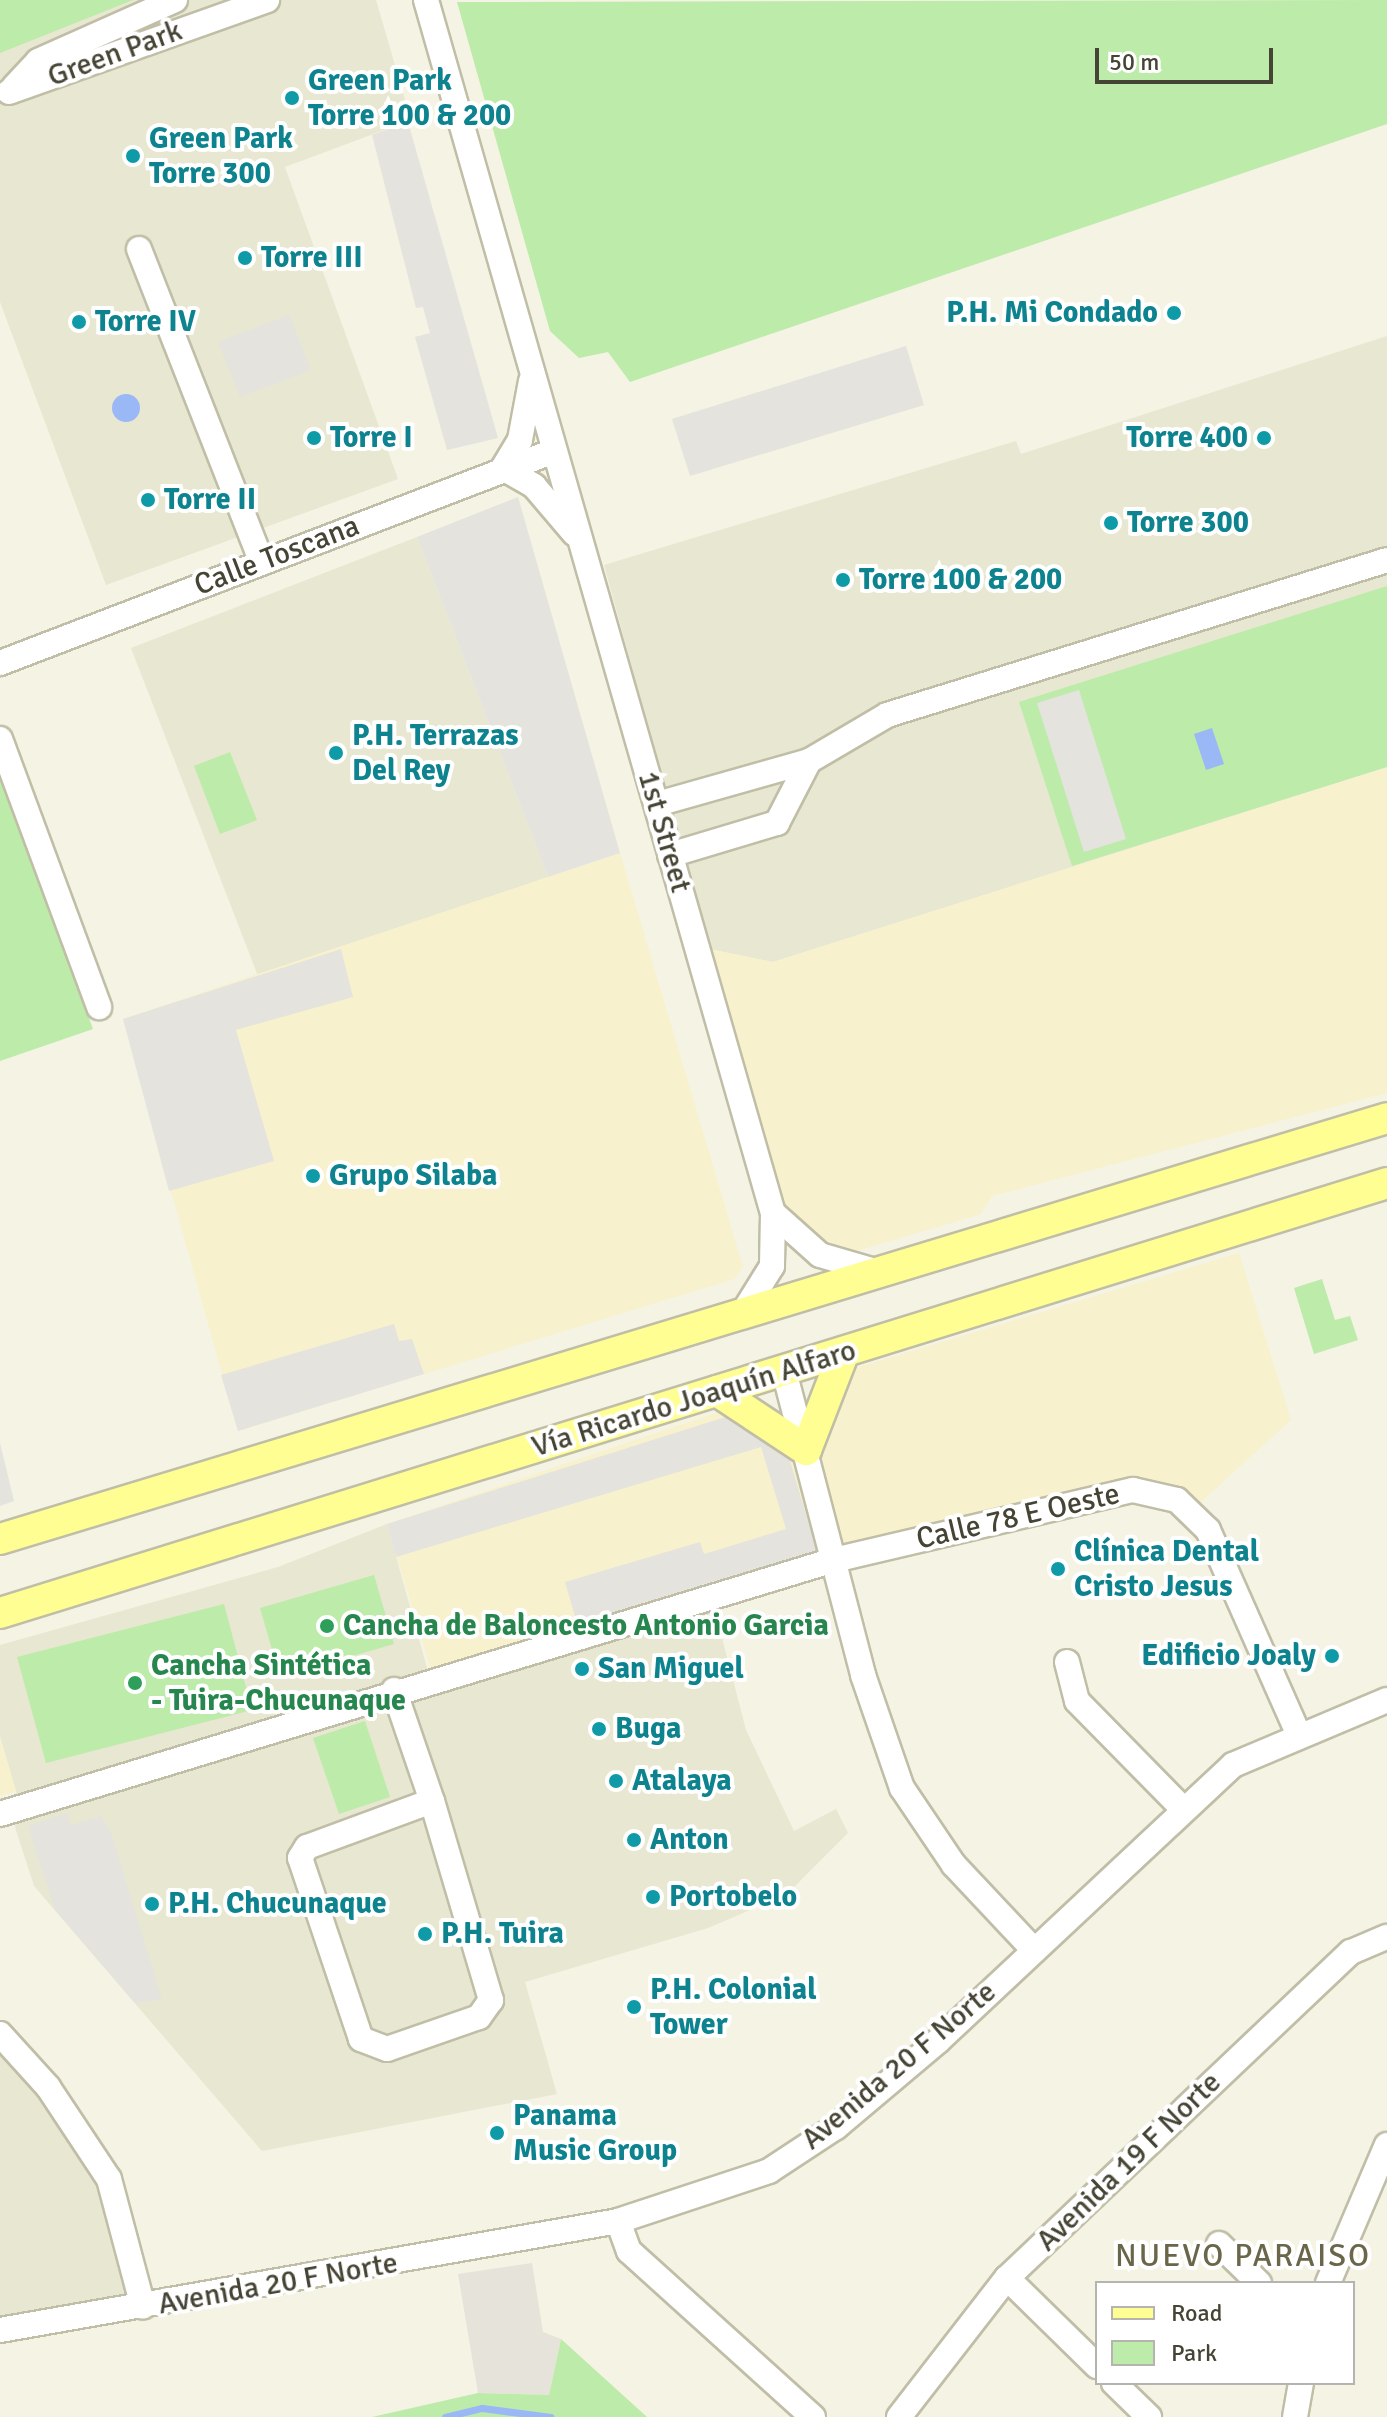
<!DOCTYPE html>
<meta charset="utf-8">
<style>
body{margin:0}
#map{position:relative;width:1387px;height:2417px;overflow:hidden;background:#f4f3e4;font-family:Signika,sans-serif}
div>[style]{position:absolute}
.residential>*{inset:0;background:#e8e7d2}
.commercial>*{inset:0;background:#f8f1cd}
.industrial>*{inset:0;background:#e6e3da}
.green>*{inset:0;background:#bcebaa}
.parking>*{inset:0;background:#e4e3dd}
.water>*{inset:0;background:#9bb8f6}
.round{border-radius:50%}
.stream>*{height:7px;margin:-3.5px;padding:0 3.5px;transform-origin:3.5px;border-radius:3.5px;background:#9bb8f6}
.roads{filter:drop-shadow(2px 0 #c0bea6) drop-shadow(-2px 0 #c0bea6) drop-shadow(0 2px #c0bea6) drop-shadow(0 -2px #c0bea6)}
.minor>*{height:24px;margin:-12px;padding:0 12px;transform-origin:12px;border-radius:12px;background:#fff}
.major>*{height:30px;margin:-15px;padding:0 15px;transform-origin:15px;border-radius:15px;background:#fffe92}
.dots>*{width:22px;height:22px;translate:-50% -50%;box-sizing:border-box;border:4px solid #fff;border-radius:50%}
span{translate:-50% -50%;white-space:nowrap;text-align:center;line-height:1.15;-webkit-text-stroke:8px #fff;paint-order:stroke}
.street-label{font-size:30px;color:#464434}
.culture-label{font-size:30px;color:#0d838f;font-weight:700}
.left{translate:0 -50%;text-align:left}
.right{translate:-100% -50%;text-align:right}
.leisure-label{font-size:30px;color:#27864d;font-weight:700}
.neighbourhood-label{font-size:32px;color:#6a664a;letter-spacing:2px}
.legend{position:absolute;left:1095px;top:2281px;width:260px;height:104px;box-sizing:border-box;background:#fff;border:2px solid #b5b4ae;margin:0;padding:10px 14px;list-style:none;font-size:24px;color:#464434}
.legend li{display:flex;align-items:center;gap:16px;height:40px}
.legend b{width:40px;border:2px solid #b5b4ae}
.scale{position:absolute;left:1095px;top:48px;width:178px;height:36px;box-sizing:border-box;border:4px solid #464434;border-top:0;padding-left:10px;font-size:24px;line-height:28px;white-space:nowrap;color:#464434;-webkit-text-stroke:6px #fff;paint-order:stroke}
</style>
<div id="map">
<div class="residential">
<div style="clip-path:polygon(0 0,376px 0,411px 120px,285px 167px,398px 479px,106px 585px,0 302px)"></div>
<div style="clip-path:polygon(1387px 336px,1387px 767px,773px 962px,709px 949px,604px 565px,1016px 441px,1021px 454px)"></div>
<div style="clip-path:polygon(417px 537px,548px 877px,258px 976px,131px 648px)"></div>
<div style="clip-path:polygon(387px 1524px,432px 1686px,715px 1611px,746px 1730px,794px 1831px,836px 1809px,848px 1833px,787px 1894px,708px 1928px,525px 1982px,557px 2094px,262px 2151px,34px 1886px,15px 1827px,16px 1791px,0 1737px,0 1645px,278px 1567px)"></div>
<div style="clip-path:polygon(0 2034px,94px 2155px,143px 2307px,0 2330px)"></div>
</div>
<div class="commercial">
<div style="clip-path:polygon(1387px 767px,1387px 1093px,992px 1196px,981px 1214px,846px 1254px,820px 1250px,780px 1207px,709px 949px,773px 962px)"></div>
<div style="clip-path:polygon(620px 853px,743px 1267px,734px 1279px,238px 1431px,123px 1019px)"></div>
<div style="clip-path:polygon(1239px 1253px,1291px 1420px,1190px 1512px,1133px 1490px,433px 1676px,387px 1524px,742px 1404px,806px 1449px,832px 1375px)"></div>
<div style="clip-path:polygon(0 1737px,16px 1791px,0 1796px)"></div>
</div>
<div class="industrial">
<div style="clip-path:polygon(532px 2263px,543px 2332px,561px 2339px,549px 2395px,478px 2393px,458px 2274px)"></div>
</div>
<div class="green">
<div style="clip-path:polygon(0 0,133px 0,0 53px)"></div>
<div style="clip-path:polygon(1387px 0,1387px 124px,630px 382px,608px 352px,579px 358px,550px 331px,457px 2px)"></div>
<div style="clip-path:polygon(1387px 586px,1387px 767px,1072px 866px,1019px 702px)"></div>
<div style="clip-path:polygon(230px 752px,257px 820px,220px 834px,194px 766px)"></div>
<div style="clip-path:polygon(0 776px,93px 1029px,0 1061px)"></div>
<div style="clip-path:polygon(1322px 1279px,1335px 1320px,1350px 1316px,1358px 1340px,1314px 1354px,1294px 1288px)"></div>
<div style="clip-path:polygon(374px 1575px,394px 1644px,280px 1677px,260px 1608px)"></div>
<div style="clip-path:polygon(224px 1604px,252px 1710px,46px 1763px,17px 1657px)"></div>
<div style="clip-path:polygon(365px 1721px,390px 1797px,339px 1814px,313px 1738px)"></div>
<div style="clip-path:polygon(561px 2339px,647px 2417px,372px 2417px,478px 2393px,549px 2395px)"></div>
</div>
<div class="parking">
<div style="clip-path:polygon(408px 122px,498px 438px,447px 450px,415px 337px,430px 333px,423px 307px,416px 308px,372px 135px)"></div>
<div style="clip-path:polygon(289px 315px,311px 370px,240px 397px,218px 342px)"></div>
<div style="clip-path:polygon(906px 346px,924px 405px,690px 476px,672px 419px)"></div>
<div style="clip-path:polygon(518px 497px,620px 853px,548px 877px,417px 537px)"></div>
<div style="clip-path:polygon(1079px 690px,1126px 839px,1084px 852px,1037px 703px)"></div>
<div style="clip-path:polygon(341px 949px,353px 997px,236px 1030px,274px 1161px,169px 1191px,123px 1019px)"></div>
<div style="clip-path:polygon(394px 1324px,399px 1341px,412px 1339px,424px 1374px,238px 1431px,221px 1375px)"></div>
<div style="clip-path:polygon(735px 1414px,787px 1451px,817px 1550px,577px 1623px,565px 1582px,700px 1542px,704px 1554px,786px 1529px,761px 1447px,396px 1557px,387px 1524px)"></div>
<div style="clip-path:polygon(0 1443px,14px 1501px,0 1506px)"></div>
<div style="clip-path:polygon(67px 1813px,71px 1825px,101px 1816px,112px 1836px,162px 1999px,135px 2003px,55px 1910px,28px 1826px)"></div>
</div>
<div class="water">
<div class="round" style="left:112px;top:394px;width:28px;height:28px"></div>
<div style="clip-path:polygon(1212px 728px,1224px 764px,1206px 770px,1194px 734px)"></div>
</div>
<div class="stream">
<div style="left:445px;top:2417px;width:38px;rotate:-14deg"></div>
<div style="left:482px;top:2408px;width:69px;rotate:7.5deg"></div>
</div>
<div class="roads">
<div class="minor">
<div style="left:426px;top:0;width:1262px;rotate:74.04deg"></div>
<div style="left:773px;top:1213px;width:53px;rotate:91.1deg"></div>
<div style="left:772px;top:1266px;width:53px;rotate:121.9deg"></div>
<div style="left:14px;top:87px;width:35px;rotate:-47deg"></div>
<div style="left:38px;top:61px;width:150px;rotate:-24deg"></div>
<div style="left:9px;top:92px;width:274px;rotate:-19.6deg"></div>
<div style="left:139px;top:249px;width:337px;rotate:68.6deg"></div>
<div style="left:531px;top:381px;width:60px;rotate:100.6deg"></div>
<div style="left:520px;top:440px;width:33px;rotate:121deg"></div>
<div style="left:503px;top:468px;width:36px;rotate:30deg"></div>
<div style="left:534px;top:486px;width:62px;rotate:49.6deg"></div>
<div style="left:0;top:663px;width:593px;rotate:-20.94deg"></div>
<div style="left:0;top:739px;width:286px;rotate:69.7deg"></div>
<div style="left:657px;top:804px;width:158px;rotate:-15.8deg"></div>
<div style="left:809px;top:761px;width:91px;rotate:-30.5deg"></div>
<div style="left:887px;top:715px;width:523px;rotate:-17.22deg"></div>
<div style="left:670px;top:855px;width:112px;rotate:-16.7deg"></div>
<div style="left:777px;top:823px;width:70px;rotate:-62.7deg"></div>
<div style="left:773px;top:1213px;width:63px;rotate:41.8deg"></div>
<div style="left:820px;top:1255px;width:61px;rotate:16.1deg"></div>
<div style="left:784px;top:1371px;width:314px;rotate:75.4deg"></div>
<div style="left:863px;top:1675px;width:120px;rotate:71deg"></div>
<div style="left:902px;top:1788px;width:93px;rotate:56deg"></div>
<div style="left:954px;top:1865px;width:115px;rotate:46.8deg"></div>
<div style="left:1067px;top:1662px;width:40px;rotate:75.6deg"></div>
<div style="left:1077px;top:1701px;width:148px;rotate:45.5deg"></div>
<div style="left:394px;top:1690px;width:117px;rotate:71.1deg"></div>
<div style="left:432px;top:1801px;width:208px;rotate:73.5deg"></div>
<div style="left:491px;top:2000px;width:21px;rotate:125deg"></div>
<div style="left:479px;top:2017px;width:97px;rotate:160.8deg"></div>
<div style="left:387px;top:2049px;width:28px;rotate:-159deg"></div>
<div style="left:361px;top:2039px;width:191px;rotate:-108.6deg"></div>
<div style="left:300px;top:1858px;width:13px;rotate:-58deg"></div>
<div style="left:307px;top:1847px;width:133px;rotate:-20.2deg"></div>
<div style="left:0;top:1814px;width:872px;rotate:-16.94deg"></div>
<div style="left:834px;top:1560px;width:307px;rotate:-13.2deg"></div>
<div style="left:1133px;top:1490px;width:45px;rotate:12.8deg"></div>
<div style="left:1177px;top:1500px;width:43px;rotate:44.1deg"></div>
<div style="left:1208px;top:1530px;width:222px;rotate:66.1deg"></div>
<div style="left:0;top:2034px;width:72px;rotate:47.8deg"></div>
<div style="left:48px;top:2087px;width:110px;rotate:56.5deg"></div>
<div style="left:109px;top:2179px;width:132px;rotate:75.1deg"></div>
<div style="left:618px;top:2221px;width:32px;rotate:70deg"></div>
<div style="left:629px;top:2251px;width:248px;rotate:42.1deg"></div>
<div style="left:1219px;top:2244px;width:56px;rotate:44.3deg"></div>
<div style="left:1007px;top:2278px;width:126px;rotate:44.4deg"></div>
<div style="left:1328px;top:2283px;width:150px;rotate:-66.9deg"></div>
<div style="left:0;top:2330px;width:628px;rotate:-10deg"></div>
<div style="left:618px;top:2221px;width:159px;rotate:-18.3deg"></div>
<div style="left:769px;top:2171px;width:80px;rotate:-33.3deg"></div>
<div style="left:836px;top:2127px;width:133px;rotate:-40.1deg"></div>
<div style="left:938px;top:2041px;width:404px;rotate:-43.1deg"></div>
<div style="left:1233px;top:1765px;width:167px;rotate:-22.9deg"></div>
<div style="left:1114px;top:2383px;width:49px;rotate:44.2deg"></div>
<div style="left:899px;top:2417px;width:176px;rotate:-52.2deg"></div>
<div style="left:1007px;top:2278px;width:474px;rotate:-43.5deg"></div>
<div style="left:1351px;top:1952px;width:39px;rotate:-23deg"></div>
<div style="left:1295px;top:2417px;width:35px;rotate:-80deg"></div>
</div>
<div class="major">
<div style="left:717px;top:1391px;width:107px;rotate:33.5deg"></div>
<div style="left:806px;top:1450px;width:105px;rotate:-68.8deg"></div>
<div style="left:0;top:1539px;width:1449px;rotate:-16.88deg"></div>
<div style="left:0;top:1613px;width:1452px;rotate:-17.22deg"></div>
</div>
</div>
<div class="dots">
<div style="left:292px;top:98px;background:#0f9aa8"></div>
<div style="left:133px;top:156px;background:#0f9aa8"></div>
<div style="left:245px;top:258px;background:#0f9aa8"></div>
<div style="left:1174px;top:313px;background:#0f9aa8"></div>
<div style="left:79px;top:322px;background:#0f9aa8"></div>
<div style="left:314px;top:438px;background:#0f9aa8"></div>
<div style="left:1264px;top:438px;background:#0f9aa8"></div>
<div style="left:148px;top:500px;background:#0f9aa8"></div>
<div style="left:1111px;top:523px;background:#0f9aa8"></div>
<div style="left:843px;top:580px;background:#0f9aa8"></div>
<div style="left:336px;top:753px;background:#0f9aa8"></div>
<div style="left:313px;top:1176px;background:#0f9aa8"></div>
<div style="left:1058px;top:1569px;background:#0f9aa8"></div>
<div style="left:327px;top:1626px;background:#2e9e5b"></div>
<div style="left:1332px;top:1656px;background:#0f9aa8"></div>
<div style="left:582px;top:1669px;background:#0f9aa8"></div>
<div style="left:135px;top:1683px;background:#2e9e5b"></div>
<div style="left:599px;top:1729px;background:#0f9aa8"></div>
<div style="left:616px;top:1781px;background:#0f9aa8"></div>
<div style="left:634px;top:1840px;background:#0f9aa8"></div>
<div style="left:653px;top:1897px;background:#0f9aa8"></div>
<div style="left:152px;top:1904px;background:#0f9aa8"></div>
<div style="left:425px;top:1934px;background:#0f9aa8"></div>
<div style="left:634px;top:2007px;background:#0f9aa8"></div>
<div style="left:497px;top:2133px;background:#0f9aa8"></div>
</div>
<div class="street-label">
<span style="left:115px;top:54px;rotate:-20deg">Green Park</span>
<span style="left:277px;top:556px;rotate:-21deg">Calle Toscana</span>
<span style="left:664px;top:832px;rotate:74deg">1st Street</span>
<span style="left:694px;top:1399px;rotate:-17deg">Vía Ricardo Joaquín Alfaro</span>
<span style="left:1018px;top:1517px;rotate:-13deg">Calle 78 E Oeste</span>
<span style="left:899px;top:2066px;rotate:-40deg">Avenida 20 F Norte</span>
<span style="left:1129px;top:2162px;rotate:-44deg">Avenida 19 F Norte</span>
<span style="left:278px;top:2284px;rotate:-10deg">Avenida 20 F Norte</span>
</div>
<div class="culture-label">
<span class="left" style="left:308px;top:98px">Green Park<br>Torre 100 &amp; 200</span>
<span class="left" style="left:149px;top:156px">Green Park<br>Torre 300</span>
<span class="left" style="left:261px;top:258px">Torre III</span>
<span class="right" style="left:1158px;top:313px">P.H. Mi Condado</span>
<span class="left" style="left:95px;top:322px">Torre IV</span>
<span class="left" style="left:330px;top:438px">Torre I</span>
<span class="right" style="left:1248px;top:438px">Torre 400</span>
<span class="left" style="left:164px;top:500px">Torre II</span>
<span class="left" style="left:1127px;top:523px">Torre 300</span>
<span class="left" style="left:859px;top:580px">Torre 100 &amp; 200</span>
<span class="left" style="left:352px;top:753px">P.H. Terrazas<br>Del Rey</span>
<span class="left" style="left:329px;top:1176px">Grupo Silaba</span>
<span class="left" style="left:1074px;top:1569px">Clínica Dental<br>Cristo Jesus</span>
<span class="right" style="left:1316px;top:1656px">Edificio Joaly</span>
<span class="left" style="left:598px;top:1669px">San Miguel</span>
<span class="left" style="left:615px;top:1729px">Buga</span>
<span class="left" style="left:632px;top:1781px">Atalaya</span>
<span class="left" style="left:650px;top:1840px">Anton</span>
<span class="left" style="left:669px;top:1897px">Portobelo</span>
<span class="left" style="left:168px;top:1904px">P.H. Chucunaque</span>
<span class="left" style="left:441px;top:1934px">P.H. Tuira</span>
<span class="left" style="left:650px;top:2007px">P.H. Colonial<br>Tower</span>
<span class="left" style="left:513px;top:2133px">Panama<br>Music Group</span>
</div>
<div class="leisure-label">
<span class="left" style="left:343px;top:1626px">Cancha de Baloncesto Antonio Garcia</span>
<span class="left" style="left:151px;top:1683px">Cancha Sintética<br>- Tuira-Chucunaque</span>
</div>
<div class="neighbourhood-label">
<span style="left:1243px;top:2256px">NUEVO PARAISO</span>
</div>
<ul class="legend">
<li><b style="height:10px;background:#fffe92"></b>Road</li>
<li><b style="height:22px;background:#bcebaa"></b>Park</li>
</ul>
<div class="scale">50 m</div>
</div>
